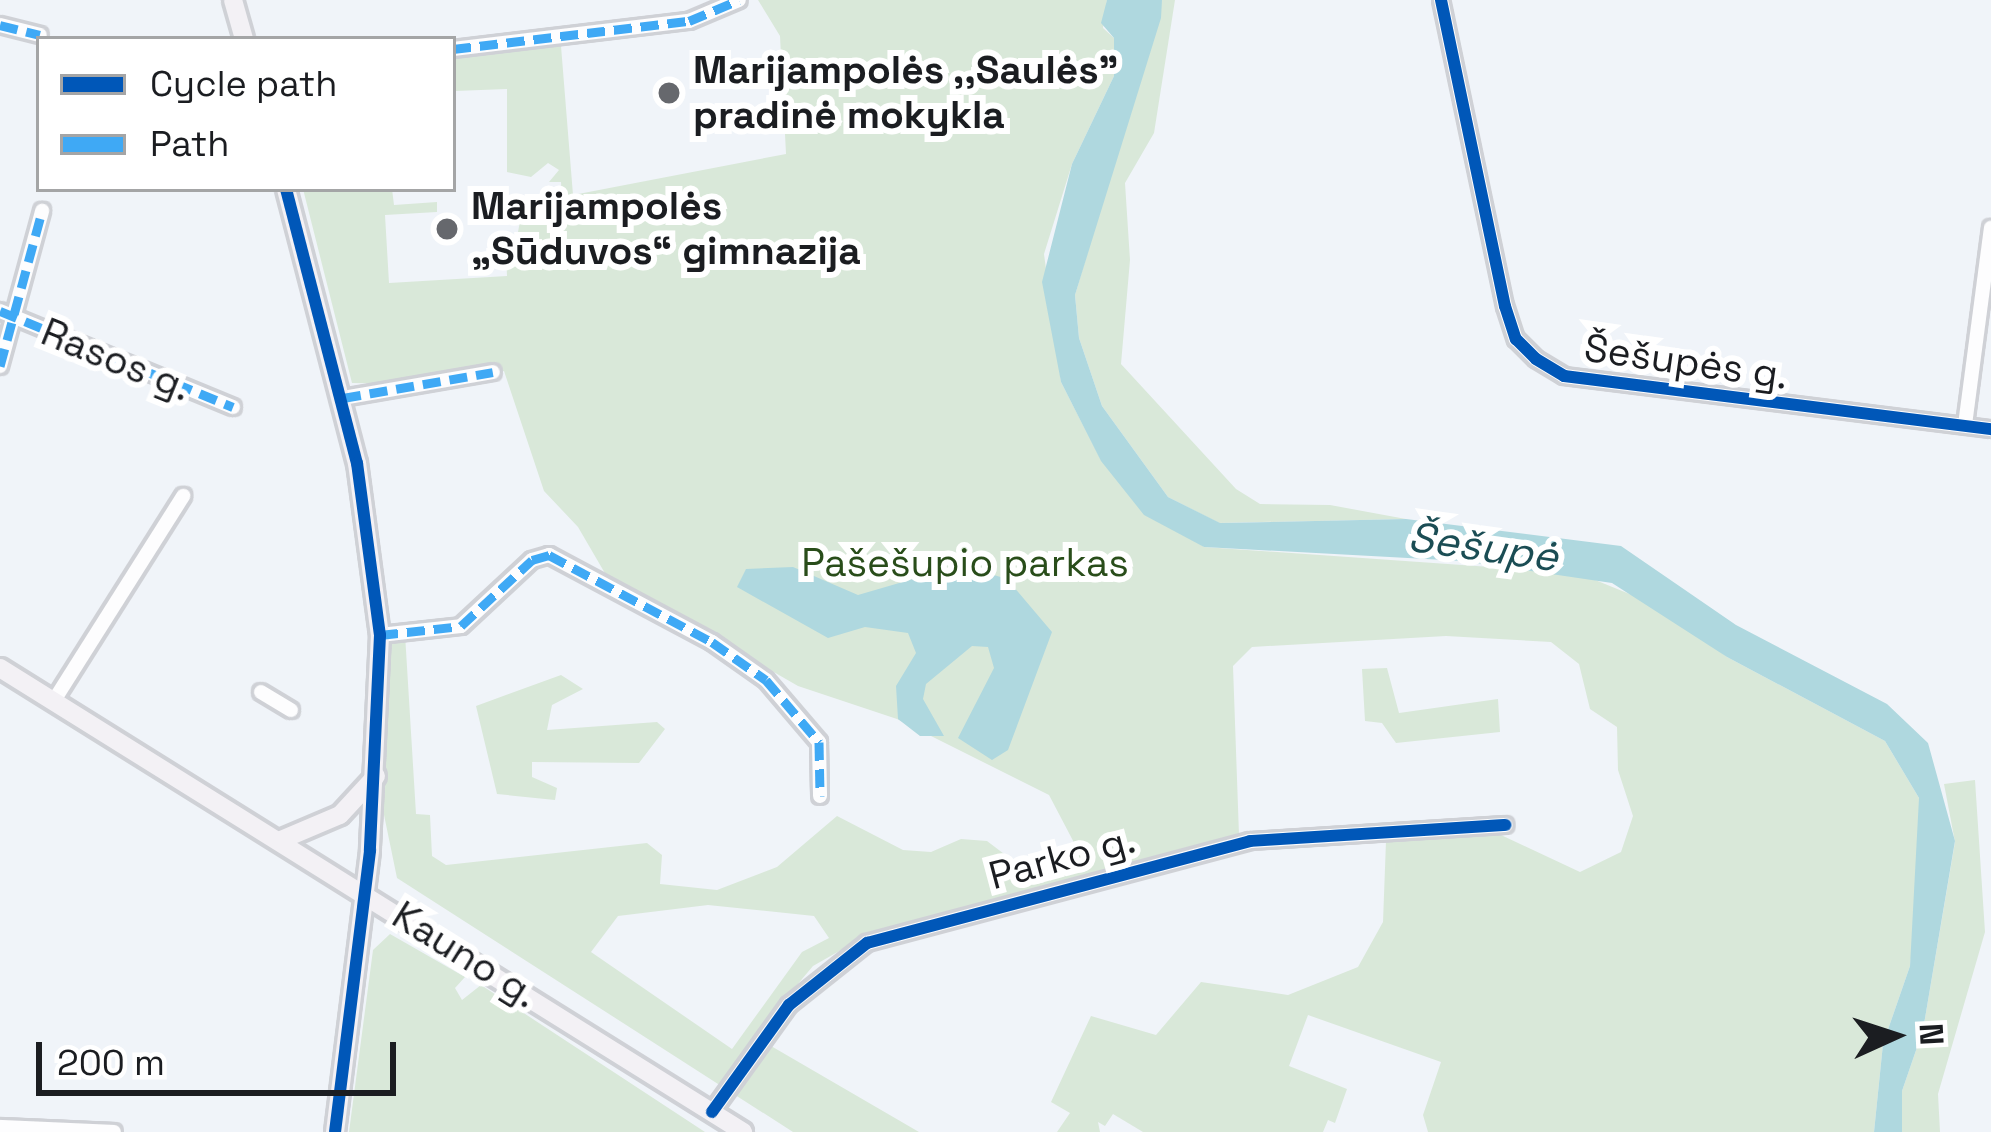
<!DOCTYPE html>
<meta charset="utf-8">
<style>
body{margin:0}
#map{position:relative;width:1991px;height:1132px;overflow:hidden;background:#f0f4f9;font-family:"Space Grotesk",sans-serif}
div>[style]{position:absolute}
.green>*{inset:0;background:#d9e8d9}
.water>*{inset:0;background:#afd8df}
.roads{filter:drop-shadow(3px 0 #cfd1d6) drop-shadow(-3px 0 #cfd1d6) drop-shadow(0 3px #cfd1d6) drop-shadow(0 -3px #cfd1d6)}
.street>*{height:14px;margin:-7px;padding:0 7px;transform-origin:7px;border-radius:7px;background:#fdfdfe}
.secondary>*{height:18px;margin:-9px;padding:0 9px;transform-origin:9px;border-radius:9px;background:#f3f1f5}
.quiet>*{height:9px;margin-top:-4.5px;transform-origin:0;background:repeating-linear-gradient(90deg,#3fa9f5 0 18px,transparent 0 27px)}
.cycleway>*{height:12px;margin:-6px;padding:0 6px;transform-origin:6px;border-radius:6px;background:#0057b8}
.dots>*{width:33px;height:33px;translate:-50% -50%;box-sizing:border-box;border:6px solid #fff;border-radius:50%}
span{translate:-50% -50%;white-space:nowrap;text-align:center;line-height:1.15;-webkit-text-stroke:12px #fff;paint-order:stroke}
.poi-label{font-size:39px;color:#1b1d21;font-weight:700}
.left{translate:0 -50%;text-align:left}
.street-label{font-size:39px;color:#1b1d21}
.park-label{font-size:39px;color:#294d1a}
.water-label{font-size:42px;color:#1b4d54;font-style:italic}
.legend{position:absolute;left:36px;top:36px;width:420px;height:156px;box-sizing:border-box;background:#fff;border:3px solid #a4a5a6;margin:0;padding:15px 21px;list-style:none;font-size:36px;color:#1b1d21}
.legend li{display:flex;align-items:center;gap:24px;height:60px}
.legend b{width:60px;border:3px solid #a4a5a6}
.north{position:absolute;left:1835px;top:976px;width:120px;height:120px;-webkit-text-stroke:9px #fff;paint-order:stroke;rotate:87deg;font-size:33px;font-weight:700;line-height:48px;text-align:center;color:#1b1d21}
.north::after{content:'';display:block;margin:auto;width:42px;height:54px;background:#1b1d21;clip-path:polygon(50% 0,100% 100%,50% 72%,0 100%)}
.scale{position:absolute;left:36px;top:1042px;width:360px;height:54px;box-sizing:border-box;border:6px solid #1b1d21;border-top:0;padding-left:15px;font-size:36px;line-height:42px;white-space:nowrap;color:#1b1d21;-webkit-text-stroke:9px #fff;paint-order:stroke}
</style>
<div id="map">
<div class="green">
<div style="clip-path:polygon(evenodd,758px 0,1107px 0,1103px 28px,1114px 38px,1114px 76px,1072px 164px,1044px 254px,1061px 382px,1101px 460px,1204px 547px,1578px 573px,1659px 606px,1727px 657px,1885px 741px,1919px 798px,1921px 872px,1910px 966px,1883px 1044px,1874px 1132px,1428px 1132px,1423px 1115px,1441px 1062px,1308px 1015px,1289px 1066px,1347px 1089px,1335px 1123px,1328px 1120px,1323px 1132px,1143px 1132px,1113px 1114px,1105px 1126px,1098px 1122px,1100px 1132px,1057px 1132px,1070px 1113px,1051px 1102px,1091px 1016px,1156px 1035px,1201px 982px,1288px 995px,1358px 967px,1383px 922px,1386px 841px,1501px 835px,1580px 872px,1621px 852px,1633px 816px,1618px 770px,1617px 727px,1590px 709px,1579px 664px,1551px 642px,1446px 636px,1252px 647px,1233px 666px,1239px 835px,869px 934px,813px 966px,754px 1036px,919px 1132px,793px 1132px,397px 878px,376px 776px,380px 635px,405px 634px,416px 814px,430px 815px,432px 856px,446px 865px,647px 843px,662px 855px,660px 884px,717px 890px,777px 867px,837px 816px,903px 850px,931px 852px,961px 839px,987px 841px,1016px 863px,1080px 854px,1049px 795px,897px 719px,798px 686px,606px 575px,578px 527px,544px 491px,504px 371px,423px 384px,352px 383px,303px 189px,392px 189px,394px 205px,437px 202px,437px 212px,385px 215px,389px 283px,507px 276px,506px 252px,515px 248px,521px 216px,539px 208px,553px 222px,574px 212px,551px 200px,562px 199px,561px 182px,549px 182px,559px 170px,548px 163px,531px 177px,507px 172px,507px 89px,455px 91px,453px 112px,453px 49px,604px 34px,561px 46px,573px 195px,786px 154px,780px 36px,758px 0,708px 905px,814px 916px,829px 938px,802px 952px,732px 1049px,591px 952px,618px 916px,708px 905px)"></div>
<div style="clip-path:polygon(1162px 0,1175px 0,1154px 133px,1125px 183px,1130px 260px,1121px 364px,1236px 489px,1260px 504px,1330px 505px,1406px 519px,1219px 523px,1168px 497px,1102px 406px,1079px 338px,1075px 295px)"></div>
<div style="clip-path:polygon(1387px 668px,1399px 713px,1498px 699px,1500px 732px,1396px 743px,1382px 723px,1365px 721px,1362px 669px)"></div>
<div style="clip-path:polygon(561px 675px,583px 689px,552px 705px,547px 730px,657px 722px,665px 729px,639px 763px,532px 762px,532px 777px,557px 788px,555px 800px,497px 794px,476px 706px)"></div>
<div style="clip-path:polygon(1975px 780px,1985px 932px,1938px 1094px,1940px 1132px,1902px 1132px,1902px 1091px,1923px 1030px,1955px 842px,1944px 784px)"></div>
<div style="clip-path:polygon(390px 934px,465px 977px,455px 988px,462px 1000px,481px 985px,705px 1132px,349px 1132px,373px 950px)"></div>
</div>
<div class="water">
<div style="clip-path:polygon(1107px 0,1162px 0,1161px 18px,1075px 295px,1079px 338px,1102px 406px,1168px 497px,1220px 523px,1406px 519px,1621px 546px,1736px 625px,1887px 704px,1928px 743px,1955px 841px,1923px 1030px,1902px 1091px,1902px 1132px,1874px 1132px,1883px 1044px,1910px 966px,1919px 798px,1885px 741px,1727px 657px,1612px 583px,1463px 561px,1204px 547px,1144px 515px,1101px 461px,1061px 382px,1042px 282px,1072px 164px,1114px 76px,1114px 38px,1101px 23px)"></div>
<div style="clip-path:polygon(961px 565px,1007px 579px,1052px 632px,1008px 750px,992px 760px,958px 738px,994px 668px,988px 647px,972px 646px,926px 684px,923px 699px,944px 736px,920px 736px,898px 719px,896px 686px,916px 653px,908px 633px,865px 627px,828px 638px,737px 587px,746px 569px,793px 567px,858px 595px)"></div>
</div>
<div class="roads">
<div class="street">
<div style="left:1441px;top:0;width:313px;rotate:78.2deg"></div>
<div style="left:1505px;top:306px;width:35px;rotate:72deg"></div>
<div style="left:1516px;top:339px;width:28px;rotate:45deg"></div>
<div style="left:1536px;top:359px;width:33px;rotate:31deg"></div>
<div style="left:1564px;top:376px;width:430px;rotate:7.1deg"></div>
<div style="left:0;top:25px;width:41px;rotate:14deg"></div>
<div style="left:453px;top:49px;width:238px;rotate:-6.8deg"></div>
<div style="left:689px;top:21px;width:54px;rotate:-22.8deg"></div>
<div style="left:0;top:311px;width:252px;rotate:22.4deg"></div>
<div style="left:0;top:366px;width:161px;rotate:-74.8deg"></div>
<div style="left:343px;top:398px;width:152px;rotate:-9.8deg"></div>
<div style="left:1965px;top:425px;width:199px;rotate:-82.5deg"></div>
<div style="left:380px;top:635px;width:81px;rotate:-6.3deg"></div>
<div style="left:461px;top:626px;width:97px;rotate:-42.9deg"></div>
<div style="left:532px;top:560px;width:18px;rotate:-16deg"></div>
<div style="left:549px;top:555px;width:185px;rotate:28.1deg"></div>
<div style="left:712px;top:642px;width:66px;rotate:35.1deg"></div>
<div style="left:766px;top:680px;width:82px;rotate:49.5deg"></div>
<div style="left:819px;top:742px;width:54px;rotate:88.9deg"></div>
<div style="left:261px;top:692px;width:35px;rotate:31deg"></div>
<div style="left:53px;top:702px;width:244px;rotate:-57.7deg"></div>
<div style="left:712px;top:1112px;width:132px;rotate:-54.3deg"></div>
<div style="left:789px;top:1005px;width:100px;rotate:-38.5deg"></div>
<div style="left:867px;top:943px;width:396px;rotate:-14.9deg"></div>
<div style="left:1250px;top:841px;width:256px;rotate:-3.6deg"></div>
<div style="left:0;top:1127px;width:114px;rotate:2.5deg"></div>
</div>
<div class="secondary">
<div style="left:233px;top:0;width:41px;rotate:74.2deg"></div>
<div style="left:286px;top:189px;width:283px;rotate:75.5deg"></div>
<div style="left:357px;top:463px;width:174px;rotate:82.4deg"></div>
<div style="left:380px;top:635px;width:216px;rotate:92.7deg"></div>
<div style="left:370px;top:851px;width:283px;rotate:97.1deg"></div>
<div style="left:0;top:668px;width:876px;rotate:31.98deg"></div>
<div style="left:281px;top:840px;width:64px;rotate:-23deg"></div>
<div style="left:340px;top:815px;width:53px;rotate:-47.3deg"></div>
</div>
</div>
<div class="quiet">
<div style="left:0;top:25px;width:41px;rotate:14deg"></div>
<div style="left:453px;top:49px;width:238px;rotate:-6.8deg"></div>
<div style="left:689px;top:21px;width:54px;rotate:-22.8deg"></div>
<div style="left:0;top:311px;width:252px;rotate:22.4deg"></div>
<div style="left:0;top:366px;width:161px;rotate:-74.8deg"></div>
<div style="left:343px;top:398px;width:152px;rotate:-9.8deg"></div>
<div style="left:380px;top:635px;width:81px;rotate:-6.3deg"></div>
<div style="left:461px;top:626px;width:97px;rotate:-42.9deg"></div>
<div style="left:532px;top:560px;width:18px;rotate:-16deg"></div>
<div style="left:549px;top:555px;width:185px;rotate:28.1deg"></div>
<div style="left:712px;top:642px;width:66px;rotate:35.1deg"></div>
<div style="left:766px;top:680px;width:82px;rotate:49.5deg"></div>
<div style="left:819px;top:742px;width:54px;rotate:88.9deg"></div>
</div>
<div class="cycleway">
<div style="left:1441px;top:0;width:313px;rotate:78.2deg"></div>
<div style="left:1505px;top:306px;width:35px;rotate:72deg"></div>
<div style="left:1516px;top:339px;width:28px;rotate:45deg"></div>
<div style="left:1536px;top:359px;width:33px;rotate:31deg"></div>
<div style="left:1564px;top:376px;width:430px;rotate:7.1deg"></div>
<div style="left:286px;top:189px;width:283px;rotate:75.5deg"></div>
<div style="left:357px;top:463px;width:174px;rotate:82.4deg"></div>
<div style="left:380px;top:635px;width:216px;rotate:92.7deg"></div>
<div style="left:370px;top:851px;width:283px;rotate:97.1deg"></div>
<div style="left:712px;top:1112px;width:132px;rotate:-54.3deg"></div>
<div style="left:789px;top:1005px;width:100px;rotate:-38.5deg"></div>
<div style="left:867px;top:943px;width:396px;rotate:-14.9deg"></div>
<div style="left:1250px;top:841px;width:256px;rotate:-3.6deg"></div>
</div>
<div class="dots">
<div style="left:669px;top:93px;background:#66686d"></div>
<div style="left:447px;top:229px;background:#66686d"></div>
</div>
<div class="poi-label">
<span class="left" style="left:693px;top:93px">Marijampolės ,,Saulės"<br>pradinė mokykla</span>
<span class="left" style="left:471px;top:229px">Marijampolės<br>„Sūduvos“ gimnazija</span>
</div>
<div class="street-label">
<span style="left:116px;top:360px;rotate:22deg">Rasos g.</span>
<span style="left:1686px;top:362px;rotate:8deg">Šešupės g.</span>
<span style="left:1062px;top:858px;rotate:-15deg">Parko g.</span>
<span style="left:465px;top:955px;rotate:32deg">Kauno g.</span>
</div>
<div class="park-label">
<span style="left:965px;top:563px">Pašešupio parkas</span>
</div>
<div class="water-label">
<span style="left:1483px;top:547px;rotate:8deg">Šešupė</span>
</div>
<ul class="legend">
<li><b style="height:15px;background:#0057b8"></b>Cycle path</li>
<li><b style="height:15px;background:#3fa9f5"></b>Path</li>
</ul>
<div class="north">N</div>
<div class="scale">200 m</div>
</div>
